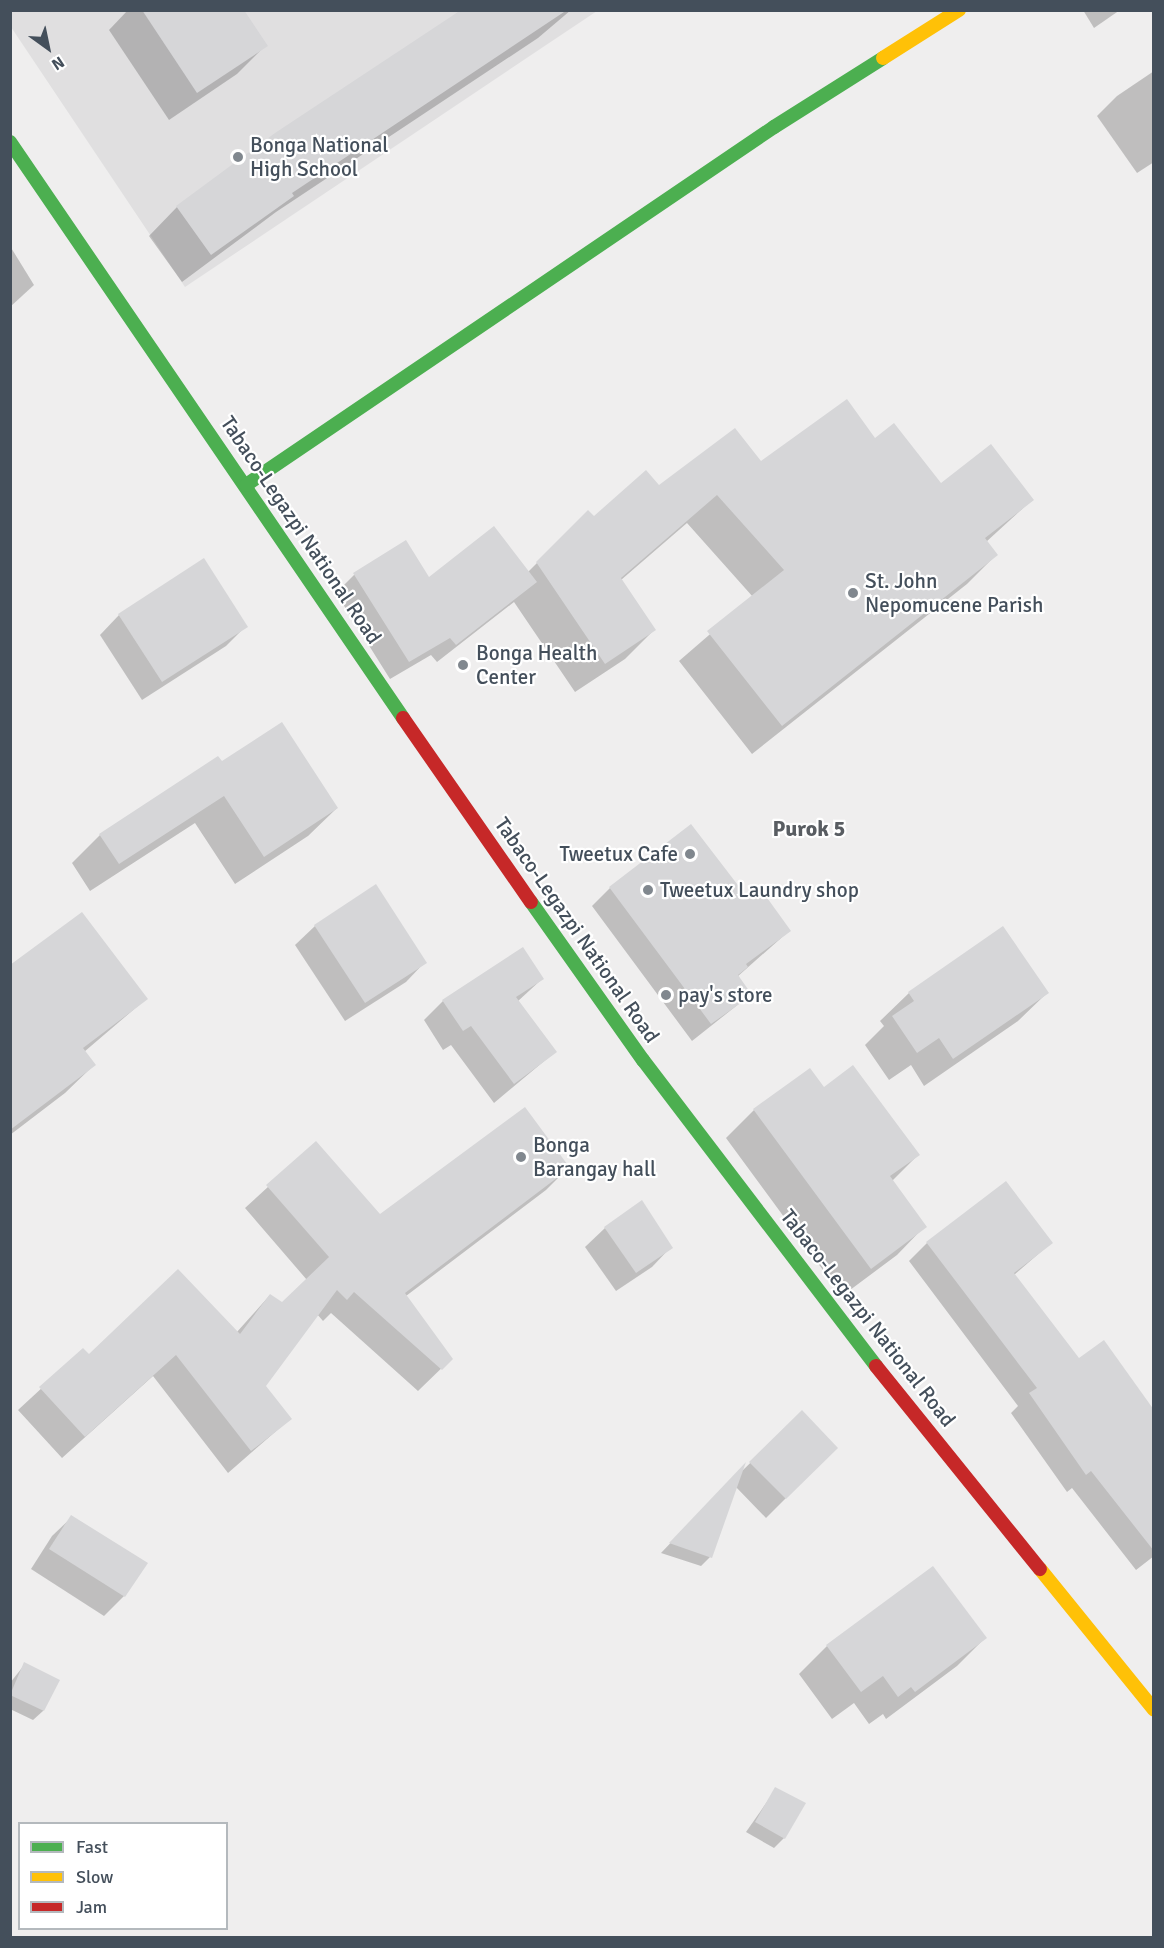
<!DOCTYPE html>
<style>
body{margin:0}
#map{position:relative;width:1164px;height:1948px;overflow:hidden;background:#efeeee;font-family:Signika,sans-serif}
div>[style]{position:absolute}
.education>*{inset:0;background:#e0dfe0}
.shadow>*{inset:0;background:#0003}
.building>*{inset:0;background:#d6d6d8}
.fast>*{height:14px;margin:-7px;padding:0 7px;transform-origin:7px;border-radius:7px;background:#4caf50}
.slow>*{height:14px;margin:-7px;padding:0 7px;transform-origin:7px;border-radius:7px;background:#ffc107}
.jam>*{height:14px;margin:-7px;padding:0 7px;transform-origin:7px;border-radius:7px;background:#c62828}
.dots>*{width:16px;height:16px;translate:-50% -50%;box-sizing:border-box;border:3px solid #fff;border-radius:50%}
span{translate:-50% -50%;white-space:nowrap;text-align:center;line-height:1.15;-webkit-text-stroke:4.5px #fff;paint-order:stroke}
.poi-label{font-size:21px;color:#444f5b}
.left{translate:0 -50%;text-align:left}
.right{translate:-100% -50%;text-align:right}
.street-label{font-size:21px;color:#444f5b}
.neighbourhood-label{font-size:22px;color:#595d62;font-weight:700}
.frame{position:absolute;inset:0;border:12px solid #444f5b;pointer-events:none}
.legend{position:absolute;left:18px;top:1822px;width:210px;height:108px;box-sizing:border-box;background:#fff;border:2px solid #b4b9bd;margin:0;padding:8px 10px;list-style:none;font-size:18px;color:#444f5b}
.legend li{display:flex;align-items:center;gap:12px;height:30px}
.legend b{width:30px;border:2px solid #b4b9bd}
.north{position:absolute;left:18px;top:18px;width:60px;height:60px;-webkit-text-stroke:4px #fff;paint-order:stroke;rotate:147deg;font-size:16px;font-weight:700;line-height:24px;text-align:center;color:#444f5b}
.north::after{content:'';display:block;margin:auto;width:21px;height:27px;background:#444f5b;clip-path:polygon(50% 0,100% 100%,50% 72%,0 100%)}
</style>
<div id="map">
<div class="education">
<div style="clip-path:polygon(10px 11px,597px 11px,185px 287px,11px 27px)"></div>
</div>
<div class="shadow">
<div style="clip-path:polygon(128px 10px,242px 10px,266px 45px,237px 74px,169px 120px,109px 30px)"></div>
<div style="clip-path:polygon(462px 10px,571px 10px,538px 38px,276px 212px,182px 282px,149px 236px,177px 207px)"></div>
<div style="clip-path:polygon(1083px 10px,1120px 10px,1094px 28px)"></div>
<div style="clip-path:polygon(1154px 71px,1154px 162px,1137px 173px,1097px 116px,1117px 96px)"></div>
<div style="clip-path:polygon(10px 246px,34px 285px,10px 307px)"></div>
<div style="clip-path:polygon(875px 441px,941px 485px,1032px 500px,986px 542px,996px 555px,967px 584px,752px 754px,679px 661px,753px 597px,687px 523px,621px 580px,654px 630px,625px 659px,575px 692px,514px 602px,437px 662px,431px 655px,390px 679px,336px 593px,354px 575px,429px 579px,528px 572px,588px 512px,594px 518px,659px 487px)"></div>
<div style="clip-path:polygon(119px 615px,246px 626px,226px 646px,142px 700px,100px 635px)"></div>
<div style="clip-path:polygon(221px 763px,337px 808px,308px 836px,235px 884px,195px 823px,90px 891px,72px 863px,100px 835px)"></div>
<div style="clip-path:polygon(610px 888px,747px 899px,789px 931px,737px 977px,750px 995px,692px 1041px,592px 906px)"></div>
<div style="clip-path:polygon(315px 926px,425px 962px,406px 982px,345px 1021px,295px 945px)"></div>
<div style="clip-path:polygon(10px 967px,146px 999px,84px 1052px,94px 1065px,65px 1093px,10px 1135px)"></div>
<div style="clip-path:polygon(542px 979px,517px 1002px,555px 1052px,494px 1103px,451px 1045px,443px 1050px,424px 1020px,443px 1001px)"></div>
<div style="clip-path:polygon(909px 993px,1047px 993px,1018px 1021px,924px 1086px,911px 1065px,889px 1080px,865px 1045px,884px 1026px,880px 1021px)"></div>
<div style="clip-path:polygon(824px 1089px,918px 1155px,892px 1181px,925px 1226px,897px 1255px,842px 1296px,726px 1138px,754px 1110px)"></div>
<div style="clip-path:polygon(316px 1143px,380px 1216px,568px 1168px,546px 1190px,406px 1296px,451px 1359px,418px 1391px,331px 1313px,323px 1321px,317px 1314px,264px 1386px,290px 1419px,228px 1473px,153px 1376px,62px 1458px,18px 1410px,83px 1350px,89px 1357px,236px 1333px,270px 1295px,282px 1304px,307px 1280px,245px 1208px)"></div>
<div style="clip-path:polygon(605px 1228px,671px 1247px,652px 1267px,616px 1291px,585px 1247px)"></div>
<div style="clip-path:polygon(927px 1243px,1051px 1243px,1014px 1275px,1078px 1360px,1154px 1412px,1154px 1556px,1136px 1570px,1072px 1488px,1067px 1492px,1011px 1413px,1018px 1406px,909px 1261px)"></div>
<div style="clip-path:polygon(802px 1412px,836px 1448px,766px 1518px,735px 1486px,710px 1557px,701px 1566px,661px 1553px,742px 1468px,740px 1473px)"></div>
<div style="clip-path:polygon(72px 1517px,146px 1563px,124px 1596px,104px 1616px,31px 1569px,52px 1536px)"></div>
<div style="clip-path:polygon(985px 1638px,957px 1666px,886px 1719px,883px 1714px,869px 1724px,854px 1703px,832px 1719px,799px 1674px,827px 1646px)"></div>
<div style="clip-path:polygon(25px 1664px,58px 1680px,43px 1711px,33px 1720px,10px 1709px,10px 1683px)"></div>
<div style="clip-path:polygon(776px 1789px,784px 1838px,774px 1848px,746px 1832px)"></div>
</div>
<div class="building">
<div style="clip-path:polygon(142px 10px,244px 10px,268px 46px,197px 93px)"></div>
<div style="clip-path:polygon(461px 10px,567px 10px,292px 193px,294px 196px,211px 255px,176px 206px,275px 133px)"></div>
<div style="clip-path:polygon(847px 399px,875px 438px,894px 423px,941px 483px,991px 444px,1034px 500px,985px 538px,998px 555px,782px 726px,707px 631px,784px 570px,717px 495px,621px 578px,656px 630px,605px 664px,536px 562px,588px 510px,594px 516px,646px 470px,659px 485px,735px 428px,761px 461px)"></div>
<div style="clip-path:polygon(494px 526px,537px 582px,456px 645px,450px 638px,409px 662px,353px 573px,406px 540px,429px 577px)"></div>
<div style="clip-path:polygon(204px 558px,248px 627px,162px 682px,118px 614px)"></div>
<div style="clip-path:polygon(282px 722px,338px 808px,264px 857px,224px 796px,119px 864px,99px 834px,218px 756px,222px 761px)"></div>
<div style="clip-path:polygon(691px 824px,747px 897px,760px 888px,791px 931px,746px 964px,748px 967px,738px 975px,752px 995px,711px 1024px,609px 887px)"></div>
<div style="clip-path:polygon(376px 884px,427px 963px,365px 1003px,314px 925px)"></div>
<div style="clip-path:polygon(82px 912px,148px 999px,83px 1048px,96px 1065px,10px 1130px,10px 965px)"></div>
<div style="clip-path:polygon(1003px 926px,1049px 993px,953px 1059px,939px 1038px,917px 1053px,892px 1016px,914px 1001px,908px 992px)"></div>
<div style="clip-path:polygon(523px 947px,544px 979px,516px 997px,557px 1052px,514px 1084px,471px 1026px,463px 1031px,442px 1000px)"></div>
<div style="clip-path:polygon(853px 1065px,920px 1155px,890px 1176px,927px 1227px,871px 1269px,753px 1109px,810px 1068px,824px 1087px)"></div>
<div style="clip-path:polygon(525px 1107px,570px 1168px,405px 1293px,453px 1359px,442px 1370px,354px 1292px,347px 1300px,337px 1290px,266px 1386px,292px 1419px,251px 1451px,176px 1355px,85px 1437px,39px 1387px,83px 1348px,89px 1354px,178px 1269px,240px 1334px,270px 1294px,282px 1302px,329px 1257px,266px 1185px,316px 1141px,380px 1214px)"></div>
<div style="clip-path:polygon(1006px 1181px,1053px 1243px,1014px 1273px,1079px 1358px,1104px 1340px,1154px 1410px,1154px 1551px,1091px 1471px,1086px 1475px,1029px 1393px,1037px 1388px,926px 1242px)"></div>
<div style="clip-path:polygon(642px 1200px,673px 1248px,636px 1273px,604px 1227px)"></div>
<div style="clip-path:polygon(802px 1410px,838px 1448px,786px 1499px,749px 1462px)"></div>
<div style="clip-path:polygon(746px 1462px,712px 1558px,669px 1543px)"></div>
<div style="clip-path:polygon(71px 1515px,148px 1563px,125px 1597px,49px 1549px)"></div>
<div style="clip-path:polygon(933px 1566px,987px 1638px,915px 1692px,911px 1687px,898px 1697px,883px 1676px,861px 1692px,826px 1645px)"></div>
<div style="clip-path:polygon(24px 1662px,60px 1680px,44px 1711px,10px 1695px)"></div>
<div style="clip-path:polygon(775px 1787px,806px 1803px,785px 1839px,755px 1822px)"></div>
</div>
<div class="fast">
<div style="left:10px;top:142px;width:697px;rotate:55.69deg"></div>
<div style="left:246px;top:485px;width:638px;rotate:-34.14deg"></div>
<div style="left:774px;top:127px;width:129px;rotate:-32.3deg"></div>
<div style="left:531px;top:902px;width:194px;rotate:54.7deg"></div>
<div style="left:643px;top:1060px;width:385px;rotate:52.7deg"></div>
</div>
<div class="slow">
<div style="left:883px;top:58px;width:90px;rotate:-32.3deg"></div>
<div style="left:1040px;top:1569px;width:181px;rotate:51deg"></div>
</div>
<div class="jam">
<div style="left:403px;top:718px;width:224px;rotate:55.2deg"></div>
<div style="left:876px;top:1366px;width:261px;rotate:51.1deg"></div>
</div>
<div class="dots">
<div style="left:238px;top:157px;background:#80878e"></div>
<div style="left:853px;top:593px;background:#80878e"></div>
<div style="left:463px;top:665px;background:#80878e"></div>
<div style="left:690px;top:854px;background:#80878e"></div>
<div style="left:648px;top:890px;background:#80878e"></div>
<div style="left:666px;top:995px;background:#80878e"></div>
<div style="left:521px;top:1157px;background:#80878e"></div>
</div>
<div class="poi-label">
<span class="left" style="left:250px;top:157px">Bonga National<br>High School</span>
<span class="left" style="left:865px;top:593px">St. John<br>Nepomucene Parish</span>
<span class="left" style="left:476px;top:665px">Bonga Health<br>Center</span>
<span class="right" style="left:678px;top:854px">Tweetux Cafe</span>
<span class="left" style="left:660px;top:890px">Tweetux Laundry shop</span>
<span class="left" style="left:678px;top:995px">pay's store</span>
<span class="left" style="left:533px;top:1157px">Bonga<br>Barangay hall</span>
</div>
<div class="street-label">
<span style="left:301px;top:530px;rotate:56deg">Tabaco-Legazpi National Road</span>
<span style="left:577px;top:930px;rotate:55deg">Tabaco-Legazpi National Road</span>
<span style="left:868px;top:1318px;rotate:52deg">Tabaco-Legazpi National Road</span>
</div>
<div class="neighbourhood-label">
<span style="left:809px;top:829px">Purok 5</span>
</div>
<div class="frame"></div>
<ul class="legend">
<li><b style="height:8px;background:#4caf50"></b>Fast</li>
<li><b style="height:8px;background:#ffc107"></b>Slow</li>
<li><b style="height:8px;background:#c62828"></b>Jam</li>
</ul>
<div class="north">N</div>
</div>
